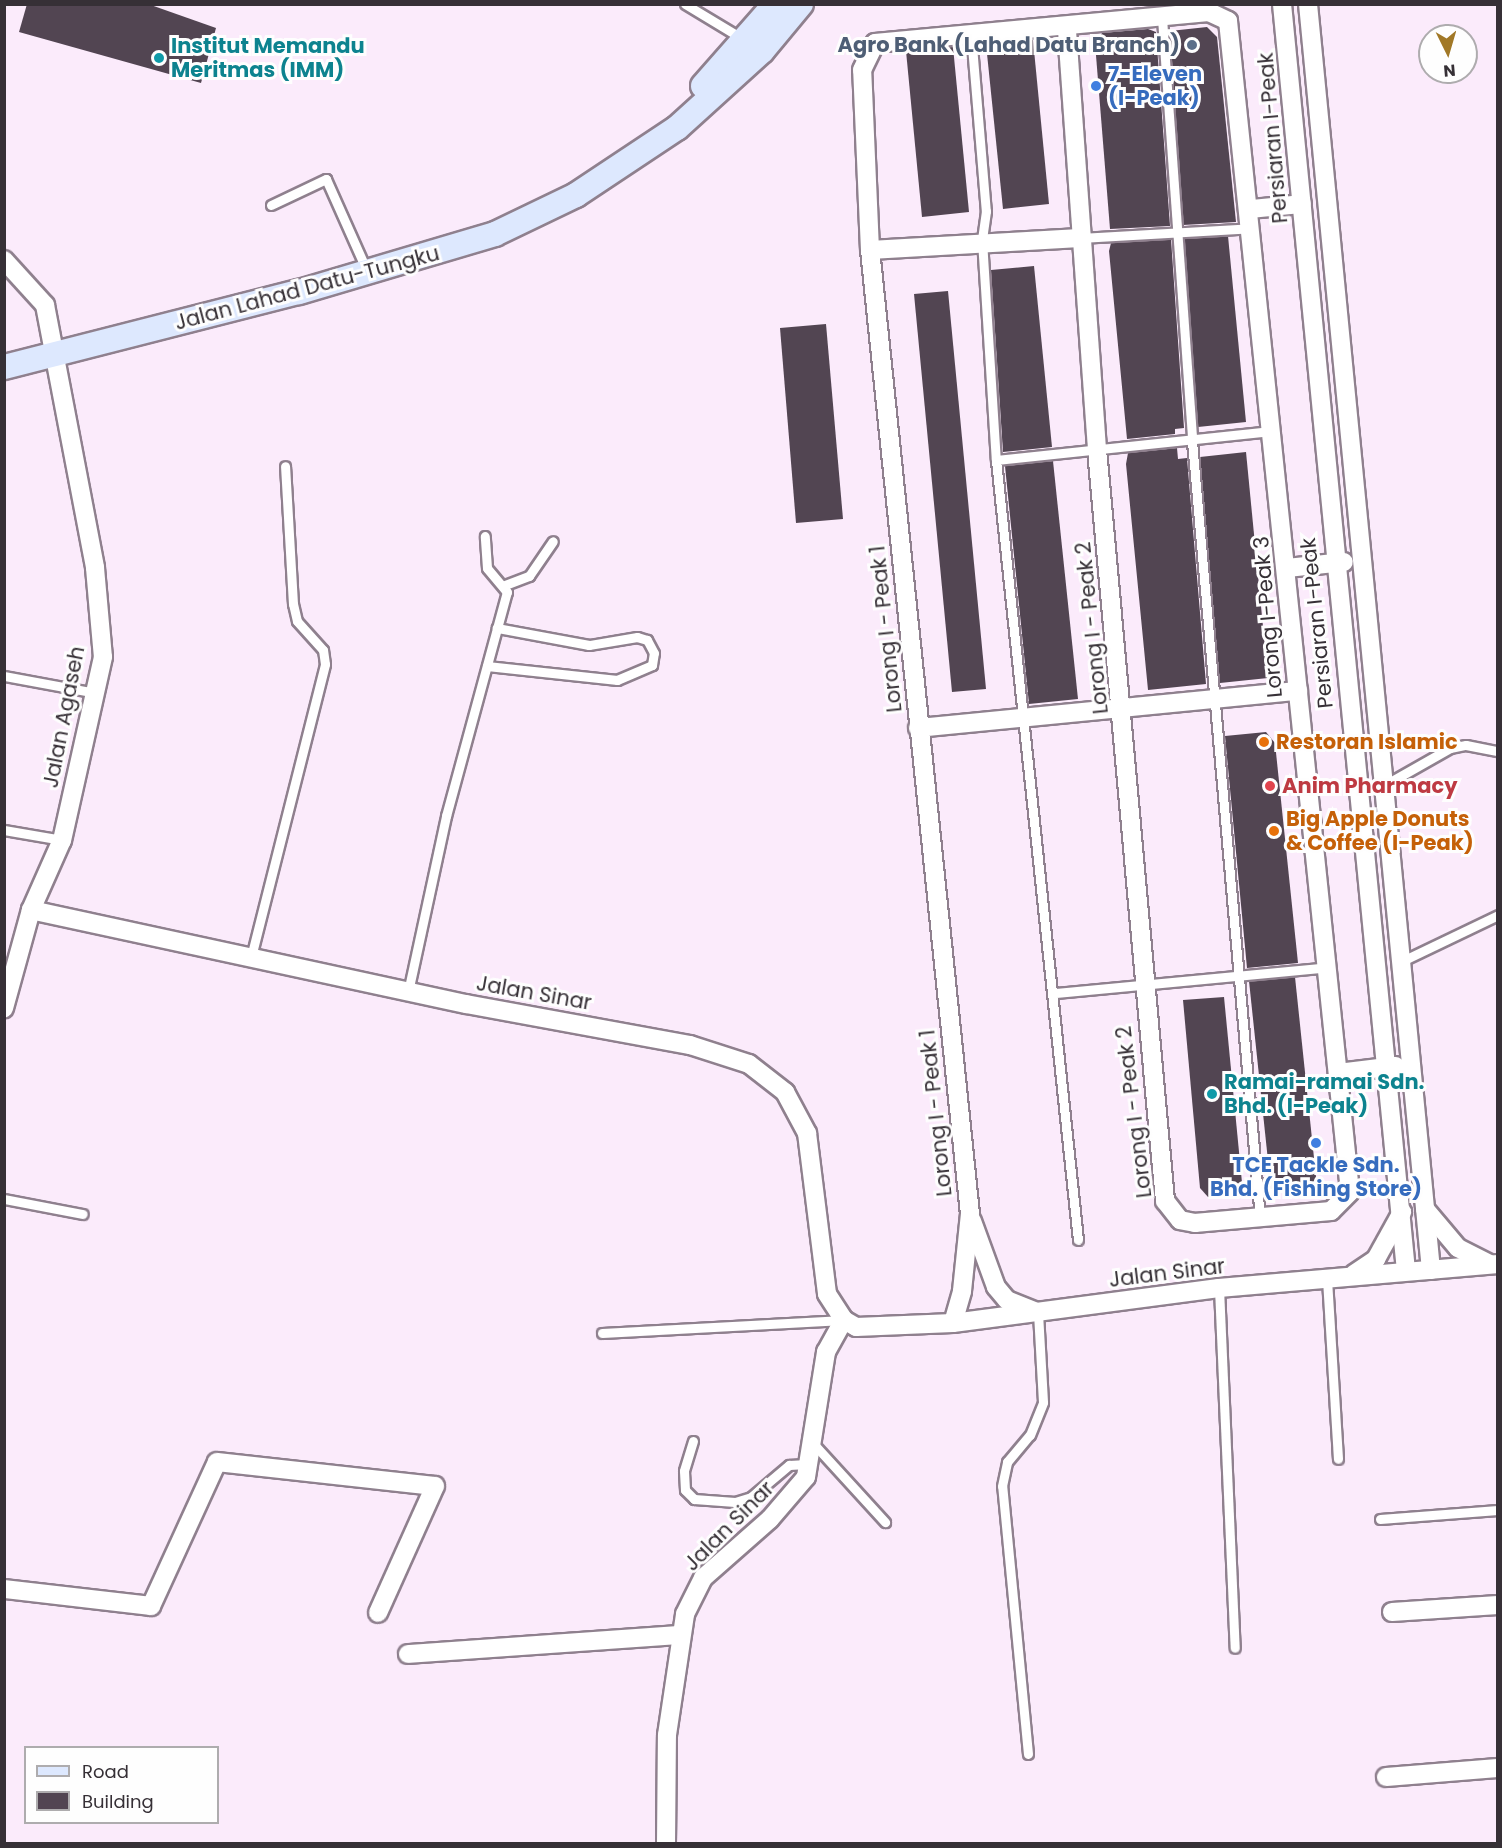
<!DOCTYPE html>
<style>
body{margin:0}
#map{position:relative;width:1502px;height:1848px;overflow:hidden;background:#fbebfb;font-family:Poppins,sans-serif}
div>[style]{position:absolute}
.building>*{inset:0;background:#524552}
.roads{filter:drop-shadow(2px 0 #8f808e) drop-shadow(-2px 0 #8f808e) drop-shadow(0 2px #8f808e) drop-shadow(0 -2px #8f808e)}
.lane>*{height:9px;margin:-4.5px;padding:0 4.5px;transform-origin:4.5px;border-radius:4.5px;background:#fff}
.street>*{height:18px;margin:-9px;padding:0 9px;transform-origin:9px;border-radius:9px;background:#fff}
.secondary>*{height:24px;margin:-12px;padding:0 12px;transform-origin:12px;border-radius:12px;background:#dde8fe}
.dots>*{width:16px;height:16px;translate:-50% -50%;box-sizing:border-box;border:3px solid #fefefe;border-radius:50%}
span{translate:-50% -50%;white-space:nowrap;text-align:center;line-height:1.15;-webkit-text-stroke:6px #fefefe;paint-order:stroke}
.service-label{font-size:21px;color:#4e5e75;font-weight:700}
.right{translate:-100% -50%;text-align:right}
.culture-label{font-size:21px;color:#0d838f;font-weight:700}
.left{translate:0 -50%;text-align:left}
.shop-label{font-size:21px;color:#366cbe;font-weight:700}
.street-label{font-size:21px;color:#363036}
.food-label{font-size:21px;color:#c56008;font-weight:700}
.health-label{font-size:21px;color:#be3a42;font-weight:700}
.frame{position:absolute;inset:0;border:6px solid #363036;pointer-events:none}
.legend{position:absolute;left:24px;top:1746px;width:195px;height:78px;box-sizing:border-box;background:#fefefe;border:2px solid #aeacae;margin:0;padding:8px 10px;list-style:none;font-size:18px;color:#363036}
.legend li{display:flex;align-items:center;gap:12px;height:30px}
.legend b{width:30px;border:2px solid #aeacae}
.north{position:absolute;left:1418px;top:24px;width:60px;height:60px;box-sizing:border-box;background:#fefefe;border:2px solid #aeacae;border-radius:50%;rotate:175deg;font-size:16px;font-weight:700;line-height:24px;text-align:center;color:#363036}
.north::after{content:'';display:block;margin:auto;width:21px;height:27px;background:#a17827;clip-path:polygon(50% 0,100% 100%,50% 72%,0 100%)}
</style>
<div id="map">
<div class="building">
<div style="clip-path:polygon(27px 4px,148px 4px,216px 28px,201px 83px,19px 32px)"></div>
<div style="clip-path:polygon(1207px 27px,1217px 37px,1236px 222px,1183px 225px,1170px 31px)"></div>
<div style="clip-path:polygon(1148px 29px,1156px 32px,1170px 226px,1110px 229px,1095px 43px,1102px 33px)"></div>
<div style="clip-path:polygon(1033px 40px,1049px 204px,1003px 209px,986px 44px)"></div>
<div style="clip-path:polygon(953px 47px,969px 212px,922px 217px,906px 51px)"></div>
<div style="clip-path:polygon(1228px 236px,1246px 422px,1198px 427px,1184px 239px)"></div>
<div style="clip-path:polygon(1171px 239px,1184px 428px,1175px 429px,1175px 434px,1127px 439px,1109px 251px,1111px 243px)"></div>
<div style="clip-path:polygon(1034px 266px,1052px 447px,1003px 452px,991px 270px)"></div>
<div style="clip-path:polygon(948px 291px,986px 689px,952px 692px,914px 294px)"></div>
<div style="clip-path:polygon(826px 324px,843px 519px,796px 523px,780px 328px)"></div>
<div style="clip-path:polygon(1177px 448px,1178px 459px,1187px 458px,1206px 684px,1148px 690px,1126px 464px,1128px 453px)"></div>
<div style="clip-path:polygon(1246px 452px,1268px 678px,1220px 683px,1200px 457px)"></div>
<div style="clip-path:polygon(1053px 461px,1078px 699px,1029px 704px,1005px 466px)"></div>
<div style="clip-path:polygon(1266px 732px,1275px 743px,1298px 963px,1247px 968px,1225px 736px)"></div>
<div style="clip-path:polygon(1295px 977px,1316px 1177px,1311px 1186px,1271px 1189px,1249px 981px)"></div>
<div style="clip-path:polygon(1224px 997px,1243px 1193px,1208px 1197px,1200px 1188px,1183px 1000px)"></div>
</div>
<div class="roads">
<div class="lane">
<div style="left:685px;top:4px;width:68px;rotate:31.1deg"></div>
<div style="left:1162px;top:18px;width:424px;rotate:85.9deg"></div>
<div style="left:1192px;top:441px;width:780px;rotate:85deg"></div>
<div style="left:971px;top:34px;width:178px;rotate:85.2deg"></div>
<div style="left:986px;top:211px;width:29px;rotate:98deg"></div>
<div style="left:982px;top:240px;width:220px;rotate:86.4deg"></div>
<div style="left:996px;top:460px;width:784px;rotate:84deg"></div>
<div style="left:271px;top:205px;width:61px;rotate:-25.3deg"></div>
<div style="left:326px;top:179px;width:101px;rotate:66deg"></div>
<div style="left:1080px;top:238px;width:171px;rotate:-3.3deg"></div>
<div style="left:996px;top:460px;width:277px;rotate:-6deg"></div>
<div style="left:505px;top:585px;width:26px;rotate:-21deg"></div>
<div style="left:529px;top:576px;width:42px;rotate:-55.6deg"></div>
<div style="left:487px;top:666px;width:131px;rotate:6.1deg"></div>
<div style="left:617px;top:680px;width:38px;rotate:-23deg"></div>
<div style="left:652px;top:665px;width:12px;rotate:-81deg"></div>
<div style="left:654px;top:653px;width:15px;rotate:-118deg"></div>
<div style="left:647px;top:640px;width:10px;rotate:-163deg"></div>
<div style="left:637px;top:637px;width:49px;rotate:170.5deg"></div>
<div style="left:589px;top:645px;width:94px;rotate:-169.5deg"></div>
<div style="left:4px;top:676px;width:94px;rotate:10.5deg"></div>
<div style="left:1383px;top:786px;width:77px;rotate:-29.6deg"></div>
<div style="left:1450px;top:748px;width:16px;rotate:-11deg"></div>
<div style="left:1466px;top:745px;width:33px;rotate:11deg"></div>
<div style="left:4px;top:830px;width:59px;rotate:9.8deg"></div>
<div style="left:251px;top:957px;width:302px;rotate:-75.8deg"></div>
<div style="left:325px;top:664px;width:14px;rotate:-98deg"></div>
<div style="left:323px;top:650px;width:39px;rotate:-132deg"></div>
<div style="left:297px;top:621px;width:17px;rotate:-103deg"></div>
<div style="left:293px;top:604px;width:138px;rotate:-93.3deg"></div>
<div style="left:1400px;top:962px;width:109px;rotate:-25.6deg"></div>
<div style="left:408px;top:992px;width:180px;rotate:-77.8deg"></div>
<div style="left:446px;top:816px;width:232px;rotate:-74.8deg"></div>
<div style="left:507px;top:592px;width:31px;rotate:-130deg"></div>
<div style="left:487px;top:568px;width:32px;rotate:-94deg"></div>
<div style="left:1055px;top:993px;width:275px;rotate:-5.4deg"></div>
<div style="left:4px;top:1199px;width:80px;rotate:10.8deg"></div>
<div style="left:1327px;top:1279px;width:180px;rotate:86.5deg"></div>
<div style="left:1219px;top:1288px;width:360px;rotate:87.5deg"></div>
<div style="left:602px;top:1333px;width:242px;rotate:-3.1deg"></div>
<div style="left:693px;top:1441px;width:31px;rotate:107deg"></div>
<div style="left:684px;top:1471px;width:19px;rotate:87deg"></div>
<div style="left:685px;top:1490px;width:13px;rotate:45deg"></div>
<div style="left:694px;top:1499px;width:41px;rotate:4.2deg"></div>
<div style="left:735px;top:1502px;width:17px;rotate:-17deg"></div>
<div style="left:751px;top:1497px;width:50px;rotate:-40.1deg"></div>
<div style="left:789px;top:1465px;width:18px;rotate:-3deg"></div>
<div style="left:811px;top:1441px;width:110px;rotate:47.6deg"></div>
<div style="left:1380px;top:1519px;width:118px;rotate:-4.4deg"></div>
<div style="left:1028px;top:1754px;width:269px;rotate:-95.5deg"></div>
<div style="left:1002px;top:1486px;width:25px;rotate:-78deg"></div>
<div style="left:1007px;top:1462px;width:35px;rotate:-50deg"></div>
<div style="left:1030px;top:1435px;width:35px;rotate:-68deg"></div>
<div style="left:1043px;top:1402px;width:89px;rotate:-93.2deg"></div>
</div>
<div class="street">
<div style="left:1282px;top:4px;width:1273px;rotate:84.41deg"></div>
<div style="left:1308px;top:4px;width:1272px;rotate:84.45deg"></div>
<div style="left:1251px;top:209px;width:51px;rotate:-5.6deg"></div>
<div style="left:870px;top:250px;width:210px;rotate:-3.3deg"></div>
<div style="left:4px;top:260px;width:61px;rotate:47.7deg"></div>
<div style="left:45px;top:305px;width:268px;rotate:79.2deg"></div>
<div style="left:95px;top:568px;width:89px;rotate:84.9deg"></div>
<div style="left:103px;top:657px;width:188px;rotate:102.6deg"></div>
<div style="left:62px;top:840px;width:77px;rotate:113.9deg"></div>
<div style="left:31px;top:910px;width:102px;rotate:105.4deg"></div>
<div style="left:1287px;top:568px;width:57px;rotate:-6deg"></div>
<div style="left:918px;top:728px;width:382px;rotate:-5.6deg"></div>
<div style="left:31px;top:910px;width:445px;rotate:12.2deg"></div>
<div style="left:466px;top:1004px;width:228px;rotate:10.4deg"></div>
<div style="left:690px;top:1045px;width:62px;rotate:17.9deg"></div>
<div style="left:749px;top:1064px;width:46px;rotate:37.9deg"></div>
<div style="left:785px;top:1092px;width:47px;rotate:61.8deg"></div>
<div style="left:807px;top:1133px;width:162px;rotate:82.9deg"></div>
<div style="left:827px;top:1294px;width:31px;rotate:57deg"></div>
<div style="left:844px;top:1320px;width:14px;rotate:30deg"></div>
<div style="left:856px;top:1327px;width:97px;rotate:-2.4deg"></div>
<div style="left:953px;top:1323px;width:268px;rotate:-7.5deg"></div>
<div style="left:1219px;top:1288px;width:280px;rotate:-4.9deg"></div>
<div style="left:1338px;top:1073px;width:58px;rotate:-6.9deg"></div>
<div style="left:1425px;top:1209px;width:51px;rotate:49.8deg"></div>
<div style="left:1458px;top:1248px;width:35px;rotate:27deg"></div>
<div style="left:972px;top:1221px;width:70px;rotate:70deg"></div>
<div style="left:996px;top:1287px;width:17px;rotate:50deg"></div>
<div style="left:1007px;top:1300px;width:29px;rotate:22deg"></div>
<div style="left:1354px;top:1274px;width:27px;rotate:-34deg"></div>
<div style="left:1376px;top:1259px;width:54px;rotate:-61deg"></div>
<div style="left:953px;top:1323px;width:33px;rotate:-74deg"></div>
<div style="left:962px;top:1291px;width:77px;rotate:-84.1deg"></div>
<div style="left:970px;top:1214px;width:969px;rotate:-95.92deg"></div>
<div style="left:870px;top:250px;width:180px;rotate:-92.5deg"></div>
<div style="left:862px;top:70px;width:30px;rotate:-64deg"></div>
<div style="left:875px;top:43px;width:335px;rotate:-5.3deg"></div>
<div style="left:1209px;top:12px;width:21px;rotate:25deg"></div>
<div style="left:1228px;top:21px;width:1177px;rotate:84.05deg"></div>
<div style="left:1350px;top:1192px;width:27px;rotate:135deg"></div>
<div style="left:1331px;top:1211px;width:137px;rotate:175deg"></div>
<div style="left:1195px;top:1223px;width:15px;rotate:-169deg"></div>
<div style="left:1180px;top:1220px;width:24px;rotate:-128deg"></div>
<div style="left:1165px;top:1201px;width:755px;rotate:-95.17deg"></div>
<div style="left:1097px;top:449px;width:424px;rotate:-94.1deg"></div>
<div style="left:4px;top:1589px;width:148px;rotate:6.6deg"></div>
<div style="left:151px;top:1606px;width:158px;rotate:-65.4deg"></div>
<div style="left:217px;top:1462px;width:219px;rotate:6.3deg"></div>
<div style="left:435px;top:1486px;width:139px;rotate:114.2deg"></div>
<div style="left:1392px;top:1612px;width:106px;rotate:-3.8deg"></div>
<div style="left:408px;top:1654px;width:273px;rotate:-4deg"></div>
<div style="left:1386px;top:1777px;width:112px;rotate:-4.6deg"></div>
<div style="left:666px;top:1844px;width:109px;rotate:-89.5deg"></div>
<div style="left:667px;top:1735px;width:122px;rotate:-81.5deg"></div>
<div style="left:685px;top:1614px;width:40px;rotate:-63.4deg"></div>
<div style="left:703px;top:1578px;width:89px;rotate:-41.4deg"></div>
<div style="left:770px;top:1519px;width:55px;rotate:-49.4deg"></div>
<div style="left:806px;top:1477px;width:127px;rotate:-80.9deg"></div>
<div style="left:826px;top:1352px;width:37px;rotate:-61deg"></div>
</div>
<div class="secondary">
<div style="left:703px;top:86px;width:109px;rotate:-48.7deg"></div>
<div style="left:4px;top:367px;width:304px;rotate:-14.3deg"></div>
<div style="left:299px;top:292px;width:204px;rotate:-16.5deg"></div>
<div style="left:495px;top:234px;width:90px;rotate:-25.7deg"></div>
<div style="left:576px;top:195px;width:121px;rotate:-33.6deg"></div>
<div style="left:677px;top:128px;width:115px;rotate:-42.2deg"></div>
<div style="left:762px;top:51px;width:61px;rotate:-50.3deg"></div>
</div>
</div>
<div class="dots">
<div style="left:1192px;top:45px;background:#5c6f8a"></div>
<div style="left:159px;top:58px;background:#0f9aa8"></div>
<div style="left:1096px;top:86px;background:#3f7fe0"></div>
<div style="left:1264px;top:742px;background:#e8710a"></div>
<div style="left:1270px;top:786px;background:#e0444e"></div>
<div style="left:1274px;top:831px;background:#e8710a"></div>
<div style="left:1212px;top:1094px;background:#0f9aa8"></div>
<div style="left:1316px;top:1143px;background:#3f7fe0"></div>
</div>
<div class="service-label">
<span class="right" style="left:1180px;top:45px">Agro Bank (Lahad Datu Branch)</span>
</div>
<div class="culture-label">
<span class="left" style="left:171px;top:58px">Institut Memandu<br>Meritmas (IMM)</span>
<span class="left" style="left:1224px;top:1094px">Ramai-ramai Sdn.<br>Bhd. (I-Peak)</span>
</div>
<div class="shop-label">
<span class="left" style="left:1108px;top:86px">7-Eleven<br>(I-Peak)</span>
<span style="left:1316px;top:1177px">TCE Tackle Sdn.<br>Bhd. (Fishing Store)</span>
</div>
<div class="street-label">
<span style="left:1273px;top:138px;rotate:-95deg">Persiaran I-Peak</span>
<span style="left:307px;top:288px;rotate:-15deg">Jalan Lahad Datu-Tungku</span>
<span style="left:1268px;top:617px;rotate:-95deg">Lorong I-Peak 3</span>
<span style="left:1317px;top:623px;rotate:-96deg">Persiaran I-Peak</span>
<span style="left:1092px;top:628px;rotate:-96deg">Lorong I - Peak 2</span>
<span style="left:886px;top:629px;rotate:-96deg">Lorong I - Peak 1</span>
<span style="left:64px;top:717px;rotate:-79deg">Jalan Agaseh</span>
<span style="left:534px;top:993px;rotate:10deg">Jalan Sinar</span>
<span style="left:1134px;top:1112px;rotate:-97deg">Lorong I - Peak 2</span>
<span style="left:936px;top:1113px;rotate:-96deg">Lorong I - Peak 1</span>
<span style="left:1167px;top:1273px;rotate:-7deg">Jalan Sinar</span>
<span style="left:729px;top:1526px;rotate:-45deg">Jalan Sinar</span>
</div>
<div class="food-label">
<span class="left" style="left:1276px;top:742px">Restoran Islamic</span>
<span class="left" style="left:1286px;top:831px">Big Apple Donuts<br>&amp; Coffee (I-Peak)</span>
</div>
<div class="health-label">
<span class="left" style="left:1282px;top:786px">Anim Pharmacy</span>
</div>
<div class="frame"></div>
<ul class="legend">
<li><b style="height:8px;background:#dde8fe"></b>Road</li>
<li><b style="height:16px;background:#524552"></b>Building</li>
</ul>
<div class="north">N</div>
</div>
